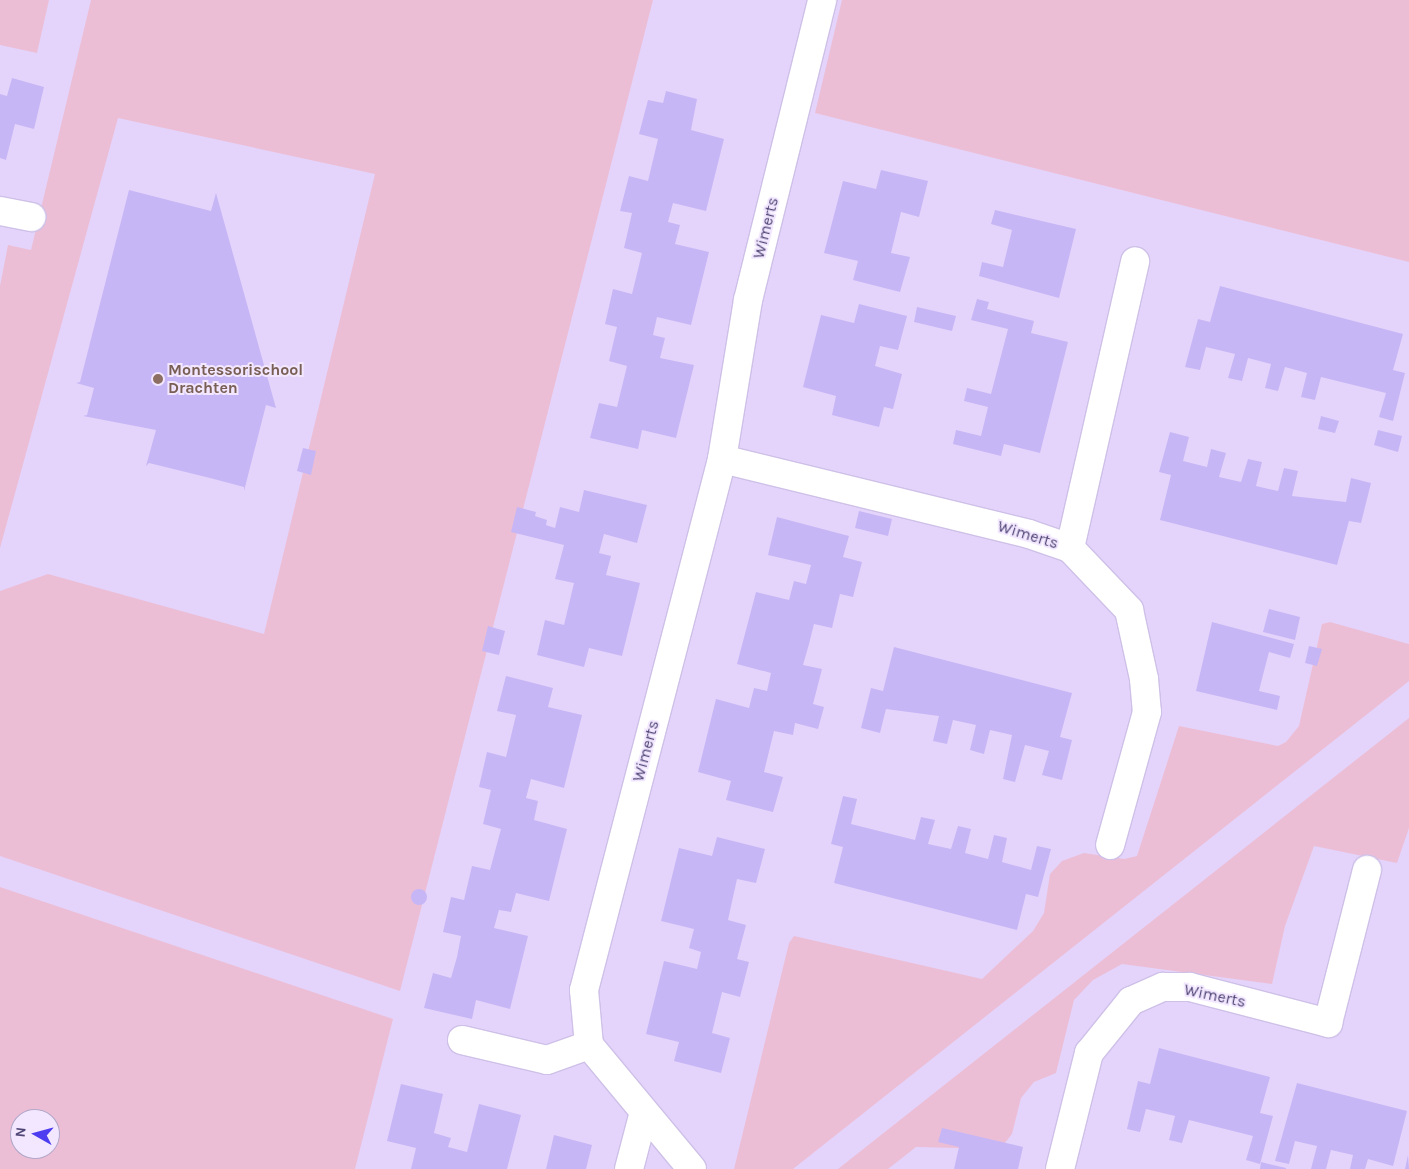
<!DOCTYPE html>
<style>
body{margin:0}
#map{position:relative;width:1409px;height:1169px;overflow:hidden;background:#eee0fe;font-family:Karla,sans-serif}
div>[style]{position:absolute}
.residential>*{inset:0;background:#e4d4fb}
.green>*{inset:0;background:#ecbed6}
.building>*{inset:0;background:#c6b6f5}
.round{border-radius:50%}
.roads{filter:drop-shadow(1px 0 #cec0e7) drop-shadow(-1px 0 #cec0e7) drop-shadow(0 1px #cec0e7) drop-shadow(0 -1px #cec0e7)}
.minor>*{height:28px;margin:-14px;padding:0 14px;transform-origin:14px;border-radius:14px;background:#fff}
.dots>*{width:14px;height:14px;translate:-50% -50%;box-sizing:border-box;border:2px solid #f2e7ff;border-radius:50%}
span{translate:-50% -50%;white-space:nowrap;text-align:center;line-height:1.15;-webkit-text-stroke:4px #f2e7ff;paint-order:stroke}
.street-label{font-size:16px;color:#504675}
.education-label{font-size:16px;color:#785e54;font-weight:700}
.left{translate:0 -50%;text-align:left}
.north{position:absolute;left:10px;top:1109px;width:50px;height:50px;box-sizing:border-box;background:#f2e7ff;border:1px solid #b1a7c8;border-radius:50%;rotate:277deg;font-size:14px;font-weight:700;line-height:20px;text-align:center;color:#504675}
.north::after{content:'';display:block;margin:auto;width:18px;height:22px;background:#4d3cf0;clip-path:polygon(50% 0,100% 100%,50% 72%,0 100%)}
</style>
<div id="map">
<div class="residential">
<div style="clip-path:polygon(evenodd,0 0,1409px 0,1409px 1169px,0 1169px,0 0,20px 1119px,50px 1119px,50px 1149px,20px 1149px,20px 1119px)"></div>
</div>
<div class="green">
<div style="clip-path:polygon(0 0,49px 0,37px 53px,0 45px)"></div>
<div style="clip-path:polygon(91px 0,653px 0,400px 991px,0 856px,0 591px,48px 574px,264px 634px,375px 174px,118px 118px,0 548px,0 286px,8px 245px,31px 250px)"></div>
<div style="clip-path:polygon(842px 0,1409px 0,1409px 262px,815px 113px)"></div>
<div style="clip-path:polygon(1330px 622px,1409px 644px,1409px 681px,793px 1169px,734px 1169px,789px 943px,794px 936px,982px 979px,1033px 931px,1044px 913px,1050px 874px,1062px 861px,1084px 853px,1124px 859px,1137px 856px,1179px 726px,1278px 746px,1286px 742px,1299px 726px,1322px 624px)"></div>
<div style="clip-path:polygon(1409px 718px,1409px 828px,1397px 863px,1314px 846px,1285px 926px,1272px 984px,1122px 964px,1093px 980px,1074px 1000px,1056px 1073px,1034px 1082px,1021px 1098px,1012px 1134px,1000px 1149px,916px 1147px,888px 1169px,838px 1169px)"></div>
<div style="clip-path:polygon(evenodd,0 887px,393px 1019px,355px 1169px,0 1169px,0 887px,20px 1119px,50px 1119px,50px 1149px,20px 1149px,20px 1119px)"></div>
</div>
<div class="building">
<div style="clip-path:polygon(12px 78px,44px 87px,34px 129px,15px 124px,6px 160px,0 158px,0 94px,7px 96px)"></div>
<div style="clip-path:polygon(666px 91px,697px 99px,691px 130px,724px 139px,706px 211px,673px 203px,668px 222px,680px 225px,675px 244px,709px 252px,691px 325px,657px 317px,653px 335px,665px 338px,660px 358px,694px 365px,676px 438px,642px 430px,638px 449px,590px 438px,599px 403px,617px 407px,627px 366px,609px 361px,617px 327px,605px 324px,613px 289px,632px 294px,642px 253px,624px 248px,632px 213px,620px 211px,629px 176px,648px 181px,658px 139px,639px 134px,648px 100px,663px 103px)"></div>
<div style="clip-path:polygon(881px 170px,928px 181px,919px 217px,901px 212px,891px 253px,910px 257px,900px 292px,853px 280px,858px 261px,824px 253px,843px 181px,876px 189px)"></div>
<div style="clip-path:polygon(129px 190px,211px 211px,216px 193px,276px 408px,266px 405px,244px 491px,244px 487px,210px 478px,149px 463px,146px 466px,156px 430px,83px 416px,87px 415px,94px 388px,76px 383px,80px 382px)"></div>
<div style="clip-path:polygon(995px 210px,1076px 229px,1059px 298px,979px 276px,982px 262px,1003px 267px,1012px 230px,991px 224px)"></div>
<div style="clip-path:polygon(1220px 286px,1403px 334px,1393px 370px,1405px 373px,1393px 421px,1379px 417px,1386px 393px,1321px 377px,1315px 400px,1301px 397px,1307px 373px,1285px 367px,1278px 391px,1265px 388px,1271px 364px,1248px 358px,1242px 381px,1228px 378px,1235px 354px,1206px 347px,1200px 370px,1185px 367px,1198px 319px,1210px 322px)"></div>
<div style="clip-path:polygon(977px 299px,989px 302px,987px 309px,1034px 321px,1031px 333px,1068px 342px,1040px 453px,1004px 444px,1001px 456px,953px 444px,956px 430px,981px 436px,988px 407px,964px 401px,967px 388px,991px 394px,1008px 329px,971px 320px)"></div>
<div style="clip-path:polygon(859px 304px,907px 316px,898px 350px,880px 346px,875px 366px,902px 374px,893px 409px,884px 407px,879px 427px,832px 415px,836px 396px,803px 387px,821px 315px,854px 323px)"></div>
<div style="clip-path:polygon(917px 307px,956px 316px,952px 331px,914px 322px)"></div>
<div style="clip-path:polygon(1321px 416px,1339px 421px,1335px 433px,1318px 429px)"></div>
<div style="clip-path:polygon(1378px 430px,1402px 436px,1398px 452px,1374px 445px)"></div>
<div style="clip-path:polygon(1170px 432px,1189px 437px,1183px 461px,1207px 467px,1211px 449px,1226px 453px,1219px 477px,1241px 482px,1248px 459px,1262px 462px,1256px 486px,1278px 491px,1284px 468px,1298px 471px,1292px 496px,1346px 502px,1351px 478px,1371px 483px,1361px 523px,1349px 521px,1337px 565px,1160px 520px,1171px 475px,1159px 472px)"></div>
<div style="clip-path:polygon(303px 448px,316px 451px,311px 475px,297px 471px)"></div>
<div style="clip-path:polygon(584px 490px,647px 505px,637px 543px,604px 534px,599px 553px,611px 556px,606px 575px,640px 583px,622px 656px,589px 648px,584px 667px,537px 655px,545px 620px,564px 625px,574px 583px,555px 579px,564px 545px,511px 532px,517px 507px,536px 512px,535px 516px,547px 520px,546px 525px,555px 528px,560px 507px,579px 512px)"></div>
<div style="clip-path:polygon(859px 511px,892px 519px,888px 536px,855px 528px)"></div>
<div style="clip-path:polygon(777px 517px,849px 536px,843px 557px,862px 562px,853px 597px,840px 594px,832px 628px,814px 624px,809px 644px,803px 665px,822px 669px,813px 704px,824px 707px,818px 729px,795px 723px,793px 735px,774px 731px,764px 772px,783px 777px,773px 812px,726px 800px,731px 781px,698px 772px,716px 699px,749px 708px,754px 688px,767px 691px,771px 673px,737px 664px,756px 592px,789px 600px,794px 581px,806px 584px,811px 565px,768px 555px)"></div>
<div style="clip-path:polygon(1269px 609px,1300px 617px,1295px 640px,1263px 632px)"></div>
<div style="clip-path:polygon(1212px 622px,1294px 644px,1290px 658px,1269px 652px,1264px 671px,1259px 691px,1280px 696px,1277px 710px,1196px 691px)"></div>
<div style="clip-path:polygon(488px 626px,505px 631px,499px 655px,482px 651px)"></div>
<div style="clip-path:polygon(1309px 646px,1322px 649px,1317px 666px,1305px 663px)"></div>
<div style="clip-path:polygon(894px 647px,1072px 693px,1060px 737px,1072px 740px,1062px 780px,1042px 775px,1049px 751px,1025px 745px,1015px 782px,1003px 779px,1012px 735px,990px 730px,984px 754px,970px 750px,976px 725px,953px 720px,947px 744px,933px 741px,939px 716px,886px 709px,880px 733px,861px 728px,871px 688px,883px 691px)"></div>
<div style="clip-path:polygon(506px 676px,553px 688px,548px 707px,582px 715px,564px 788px,531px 779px,526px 798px,538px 801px,534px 820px,567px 829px,549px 901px,516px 893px,511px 912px,499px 910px,494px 928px,528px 936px,510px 1009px,476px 1000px,472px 1019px,424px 1008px,433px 973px,451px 978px,457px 957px,461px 936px,443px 932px,451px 897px,464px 900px,472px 866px,490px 870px,501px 829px,483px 824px,491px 790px,479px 787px,487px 752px,506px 757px,516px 715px,497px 711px)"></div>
<div style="clip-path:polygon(843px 796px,857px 799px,851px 824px,915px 840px,921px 817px,935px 820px,928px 844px,951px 849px,958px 826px,971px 829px,965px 853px,988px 859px,994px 835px,1007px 838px,1002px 862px,1031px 870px,1037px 846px,1051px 849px,1038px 897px,1026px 894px,1017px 930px,834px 883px,843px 847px,831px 844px)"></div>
<div style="clip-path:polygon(717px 837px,765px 849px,756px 883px,737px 879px,728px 920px,746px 925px,737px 959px,749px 962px,740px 997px,722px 992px,712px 1033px,730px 1038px,721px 1073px,674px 1061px,679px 1042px,646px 1034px,664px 961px,697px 969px,701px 952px,689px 948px,694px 929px,661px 921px,679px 848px,712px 856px)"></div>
<div class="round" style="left:411px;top:889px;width:16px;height:16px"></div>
<div style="clip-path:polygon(1159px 1048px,1270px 1077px,1260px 1113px,1273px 1116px,1260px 1164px,1246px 1160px,1253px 1136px,1189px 1120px,1182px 1143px,1169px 1140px,1175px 1116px,1146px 1109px,1140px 1132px,1127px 1129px,1138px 1081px,1150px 1084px)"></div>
<div style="clip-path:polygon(1297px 1083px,1407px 1111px,1393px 1166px,1368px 1159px,1365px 1169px,1350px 1169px,1353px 1155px,1331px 1150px,1326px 1169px,1311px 1169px,1317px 1146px,1295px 1141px,1289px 1164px,1275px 1161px)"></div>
<div style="clip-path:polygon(401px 1084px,443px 1094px,434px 1133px,451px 1138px,448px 1147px,467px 1152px,479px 1104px,521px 1115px,507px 1169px,411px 1169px,416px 1148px,387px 1141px)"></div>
<div style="clip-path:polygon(942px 1128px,1023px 1147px,1018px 1169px,954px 1169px,959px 1147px,938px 1142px)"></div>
<div style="clip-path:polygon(554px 1135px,592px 1145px,586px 1169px,546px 1169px)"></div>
<div style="clip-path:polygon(1408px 1155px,1409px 1169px,1405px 1169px)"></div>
<div style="clip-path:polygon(1261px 1162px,1286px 1168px,1286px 1169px,1260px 1169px)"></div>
</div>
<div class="roads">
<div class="minor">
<div style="left:0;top:211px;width:32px;rotate:11deg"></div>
<div style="left:722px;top:459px;width:316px;rotate:13.7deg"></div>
<div style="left:1029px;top:534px;width:43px;rotate:18.9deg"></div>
<div style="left:1070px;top:548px;width:86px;rotate:46.4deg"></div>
<div style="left:1129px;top:610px;width:71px;rotate:77.7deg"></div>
<div style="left:1144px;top:679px;width:33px;rotate:85deg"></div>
<div style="left:1147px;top:712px;width:138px;rotate:105.5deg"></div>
<div style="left:1070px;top:548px;width:294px;rotate:-77.2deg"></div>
<div style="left:462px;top:1040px;width:87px;rotate:13.2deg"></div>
<div style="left:547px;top:1060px;width:45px;rotate:-19.7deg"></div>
<div style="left:629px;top:1169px;width:59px;rotate:-75.3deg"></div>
<div style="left:692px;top:1169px;width:161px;rotate:-129.7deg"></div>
<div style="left:589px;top:1045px;width:55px;rotate:-95.2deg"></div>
<div style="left:584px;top:990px;width:549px;rotate:-75.43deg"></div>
<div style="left:722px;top:459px;width:161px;rotate:-80.7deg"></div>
<div style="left:748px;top:300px;width:309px;rotate:-76.1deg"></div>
<div style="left:1060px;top:1169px;width:120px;rotate:-76deg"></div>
<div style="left:1089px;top:1053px;width:67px;rotate:-51.1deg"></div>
<div style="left:1131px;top:1001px;width:35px;rotate:-24deg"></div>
<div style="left:1163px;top:987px;width:27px"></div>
<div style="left:1190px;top:987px;width:143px;rotate:14.6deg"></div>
<div style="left:1328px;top:1023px;width:158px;rotate:-75.7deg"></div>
</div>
</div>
<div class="dots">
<div style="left:158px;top:379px;background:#8d6e63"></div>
</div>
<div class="street-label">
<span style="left:766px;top:228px;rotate:-76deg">Wimerts</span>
<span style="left:1028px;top:535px;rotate:17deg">Wimerts</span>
<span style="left:646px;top:751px;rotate:-75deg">Wimerts</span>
<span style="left:1215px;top:996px;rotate:12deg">Wimerts</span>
</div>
<div class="education-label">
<span class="left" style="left:168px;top:379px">Montessorischool<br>Drachten</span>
</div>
<div class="north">N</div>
</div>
